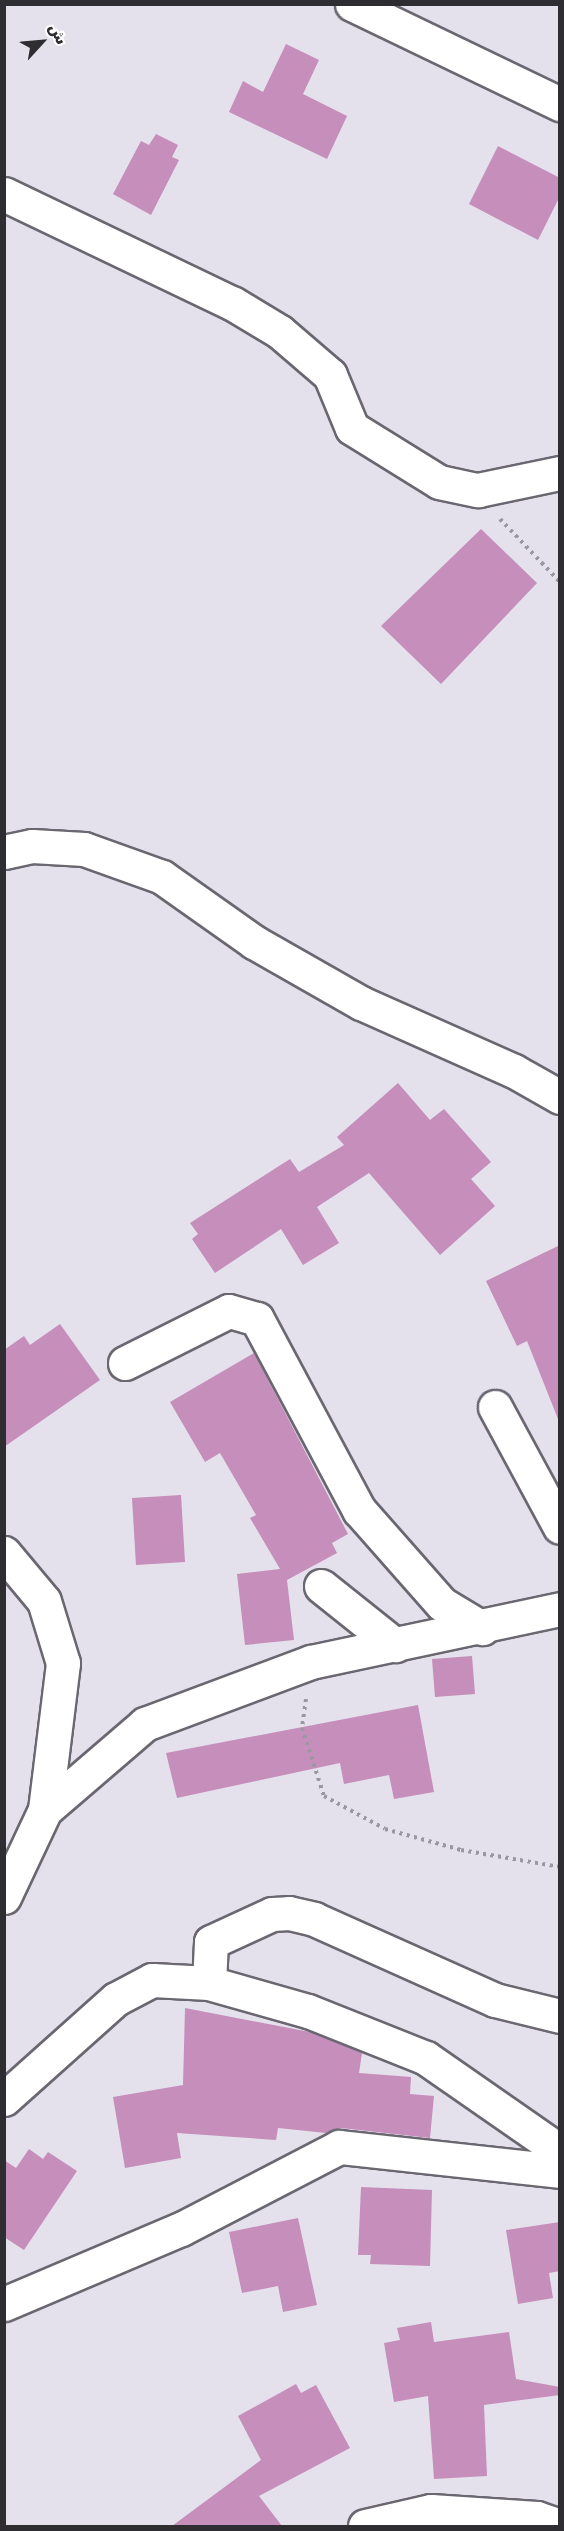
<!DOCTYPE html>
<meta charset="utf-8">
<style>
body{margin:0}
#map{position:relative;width:564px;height:2531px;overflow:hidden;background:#e4e1ec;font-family:"DejaVu Sans","Noto Naskh Arabic",sans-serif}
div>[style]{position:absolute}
.building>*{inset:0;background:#c58ebb}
.path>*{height:4px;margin-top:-2px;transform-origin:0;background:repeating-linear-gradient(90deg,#99979f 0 3px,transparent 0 7.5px)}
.roads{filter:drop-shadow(2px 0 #6a6771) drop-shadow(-2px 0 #6a6771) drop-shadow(0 2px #6a6771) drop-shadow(0 -2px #6a6771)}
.minor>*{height:33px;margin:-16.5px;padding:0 16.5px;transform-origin:16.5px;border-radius:16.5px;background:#fff}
.tertiary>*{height:33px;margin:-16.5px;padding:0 16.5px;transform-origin:16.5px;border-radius:16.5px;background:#fff}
span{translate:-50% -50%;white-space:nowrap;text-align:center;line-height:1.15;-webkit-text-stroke:6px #fff;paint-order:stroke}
.frame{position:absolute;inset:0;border:6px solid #2e2d31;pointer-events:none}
.north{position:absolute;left:12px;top:12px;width:60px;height:60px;-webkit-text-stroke:4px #fff;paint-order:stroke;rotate:64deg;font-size:16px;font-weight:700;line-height:24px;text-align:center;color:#2e2d31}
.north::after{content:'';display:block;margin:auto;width:21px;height:27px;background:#2e2d31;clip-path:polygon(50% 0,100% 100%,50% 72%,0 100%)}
</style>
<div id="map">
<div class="building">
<div style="clip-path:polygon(286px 44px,319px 60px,303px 94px,347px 116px,327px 159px,229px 112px,243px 81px,263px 92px)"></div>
<div style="clip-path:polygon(156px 134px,178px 145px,172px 157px,179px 160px,151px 215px,113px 194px,141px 141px,149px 145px)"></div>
<div style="clip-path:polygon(498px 146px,560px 178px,560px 196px,538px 240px,469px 204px)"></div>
<div style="clip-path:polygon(481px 529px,537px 583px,441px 684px,381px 626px)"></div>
<div style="clip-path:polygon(398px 1083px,430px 1120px,444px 1109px,491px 1162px,471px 1179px,495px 1206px,440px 1255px,369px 1173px,317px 1207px,339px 1243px,303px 1265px,281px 1229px,215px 1273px,192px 1239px,198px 1234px,190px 1223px,290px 1159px,299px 1172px,344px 1145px,337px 1137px)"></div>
<div style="clip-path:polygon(560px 1245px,560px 1419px,558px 1419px,527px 1341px,517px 1346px,486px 1281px)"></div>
<div style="clip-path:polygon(60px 1324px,100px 1380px,4px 1447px,4px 1350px,24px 1336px,30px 1345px)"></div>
<div style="clip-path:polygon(254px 1353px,348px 1534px,332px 1543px,337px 1553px,287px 1580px,294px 1640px,245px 1645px,237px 1574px,280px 1569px,250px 1518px,256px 1515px,220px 1453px,205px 1462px,170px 1402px)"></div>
<div style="clip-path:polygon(181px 1495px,185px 1562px,136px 1565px,132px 1498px)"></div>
<div style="clip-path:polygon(472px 1656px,475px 1694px,435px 1697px,432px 1659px)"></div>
<div style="clip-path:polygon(418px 1705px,434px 1792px,394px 1799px,389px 1775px,344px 1784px,340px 1763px,177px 1798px,166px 1753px)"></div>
<div style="clip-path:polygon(185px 2008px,310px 2032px,362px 2053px,359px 2073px,411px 2077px,410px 2094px,434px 2096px,430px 2138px,341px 2128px,326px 2133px,278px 2128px,276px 2140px,177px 2133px,181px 2158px,125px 2168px,113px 2097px,183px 2085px)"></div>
<div style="clip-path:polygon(29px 2149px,43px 2159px,48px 2152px,77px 2171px,24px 2250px,4px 2237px,4px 2160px,16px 2168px)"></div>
<div style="clip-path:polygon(361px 2187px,432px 2190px,430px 2266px,370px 2264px,371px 2255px,358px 2255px)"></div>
<div style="clip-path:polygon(298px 2218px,317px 2305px,283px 2312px,278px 2286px,242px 2293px,229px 2232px)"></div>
<div style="clip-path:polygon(560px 2222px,560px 2271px,549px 2273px,553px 2298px,518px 2304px,506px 2230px)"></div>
<div style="clip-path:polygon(431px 2322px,434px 2342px,509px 2332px,516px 2379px,560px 2387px,560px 2395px,484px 2405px,487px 2476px,434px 2479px,428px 2396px,394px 2402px,384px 2343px,400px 2340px,397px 2328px)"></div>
<div style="clip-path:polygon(296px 2384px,301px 2393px,316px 2385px,350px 2448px,259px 2496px,282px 2526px,172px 2526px,261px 2460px,238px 2416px)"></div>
</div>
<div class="path">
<div style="left:500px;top:519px;width:87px;rotate:46.4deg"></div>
<div style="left:306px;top:1699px;width:29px;rotate:98deg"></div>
<div style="left:302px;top:1728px;width:71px;rotate:72.1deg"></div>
<div style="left:324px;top:1796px;width:69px;rotate:28.4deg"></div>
<div style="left:385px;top:1829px;width:79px;rotate:15.4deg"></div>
<div style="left:461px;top:1850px;width:100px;rotate:9.7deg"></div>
</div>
<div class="roads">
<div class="minor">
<div style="left:352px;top:4px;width:231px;rotate:25.7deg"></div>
<div style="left:4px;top:194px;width:253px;rotate:25.6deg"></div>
<div style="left:232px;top:303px;width:56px;rotate:31.1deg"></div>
<div style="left:280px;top:332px;width:66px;rotate:40.7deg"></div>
<div style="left:330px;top:375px;width:57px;rotate:67.5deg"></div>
<div style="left:352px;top:428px;width:102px;rotate:31.8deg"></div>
<div style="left:439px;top:482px;width:40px;rotate:12deg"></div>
<div style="left:478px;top:490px;width:84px;rotate:-11.7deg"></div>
<div style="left:4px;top:852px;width:29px;rotate:-12deg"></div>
<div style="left:32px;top:846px;width:52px;rotate:3.3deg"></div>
<div style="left:84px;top:849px;width:83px;rotate:19.7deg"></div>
<div style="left:162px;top:877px;width:113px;rotate:35.2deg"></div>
<div style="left:254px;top:942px;width:123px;rotate:29.7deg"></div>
<div style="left:361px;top:1003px;width:167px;rotate:24deg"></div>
<div style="left:514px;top:1071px;width:53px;rotate:29.5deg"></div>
<div style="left:125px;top:1363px;width:116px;rotate:-26.6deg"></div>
<div style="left:229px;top:1311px;width:29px;rotate:16deg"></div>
<div style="left:257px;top:1319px;width:217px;rotate:61.9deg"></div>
<div style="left:359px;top:1510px;width:125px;rotate:48.6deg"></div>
<div style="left:442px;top:1604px;width:47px;rotate:31deg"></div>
<div style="left:495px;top:1407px;width:136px;rotate:61.6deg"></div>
<div style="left:4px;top:1553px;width:62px;rotate:50.2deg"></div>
<div style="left:44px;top:1601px;width:65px;rotate:73deg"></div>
<div style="left:63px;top:1663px;width:148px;rotate:97deg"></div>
<div style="left:321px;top:1586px;width:95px;rotate:38.6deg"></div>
<div style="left:4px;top:1897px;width:96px;rotate:-64.8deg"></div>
<div style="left:45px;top:1810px;width:132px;rotate:-40.7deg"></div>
<div style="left:145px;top:1724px;width:177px;rotate:-20.5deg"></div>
<div style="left:311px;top:1662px;width:255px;rotate:-12deg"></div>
<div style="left:209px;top:1983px;width:41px;rotate:-87.2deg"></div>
<div style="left:211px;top:1942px;width:67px;rotate:-24.7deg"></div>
<div style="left:272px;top:1914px;width:17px;rotate:-3deg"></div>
<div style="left:289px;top:1913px;width:26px;rotate:13deg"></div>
<div style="left:314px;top:1919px;width:198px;rotate:24.1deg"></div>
<div style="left:495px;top:2000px;width:67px;rotate:13.8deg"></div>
<div style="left:4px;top:2099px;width:150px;rotate:-41.8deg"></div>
<div style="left:116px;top:1999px;width:41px;rotate:-27.8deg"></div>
<div style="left:152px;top:1980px;width:57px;rotate:3deg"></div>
<div style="left:209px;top:1983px;width:103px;rotate:15.8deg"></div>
<div style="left:308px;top:2011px;width:127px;rotate:21.7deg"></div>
<div style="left:426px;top:2058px;width:163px;rotate:34.8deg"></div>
<div style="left:4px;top:2304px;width:192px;rotate:-23deg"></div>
<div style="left:181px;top:2229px;width:178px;rotate:-27.4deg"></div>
<div style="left:339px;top:2147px;width:222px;rotate:6.2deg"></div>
</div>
<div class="tertiary">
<div style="left:365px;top:2526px;width:68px;rotate:-12.8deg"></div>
<div style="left:431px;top:2511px;width:106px;rotate:3.8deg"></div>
<div style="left:537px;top:2518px;width:24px;rotate:19deg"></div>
</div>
</div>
<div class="frame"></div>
<div class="north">ش</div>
</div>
